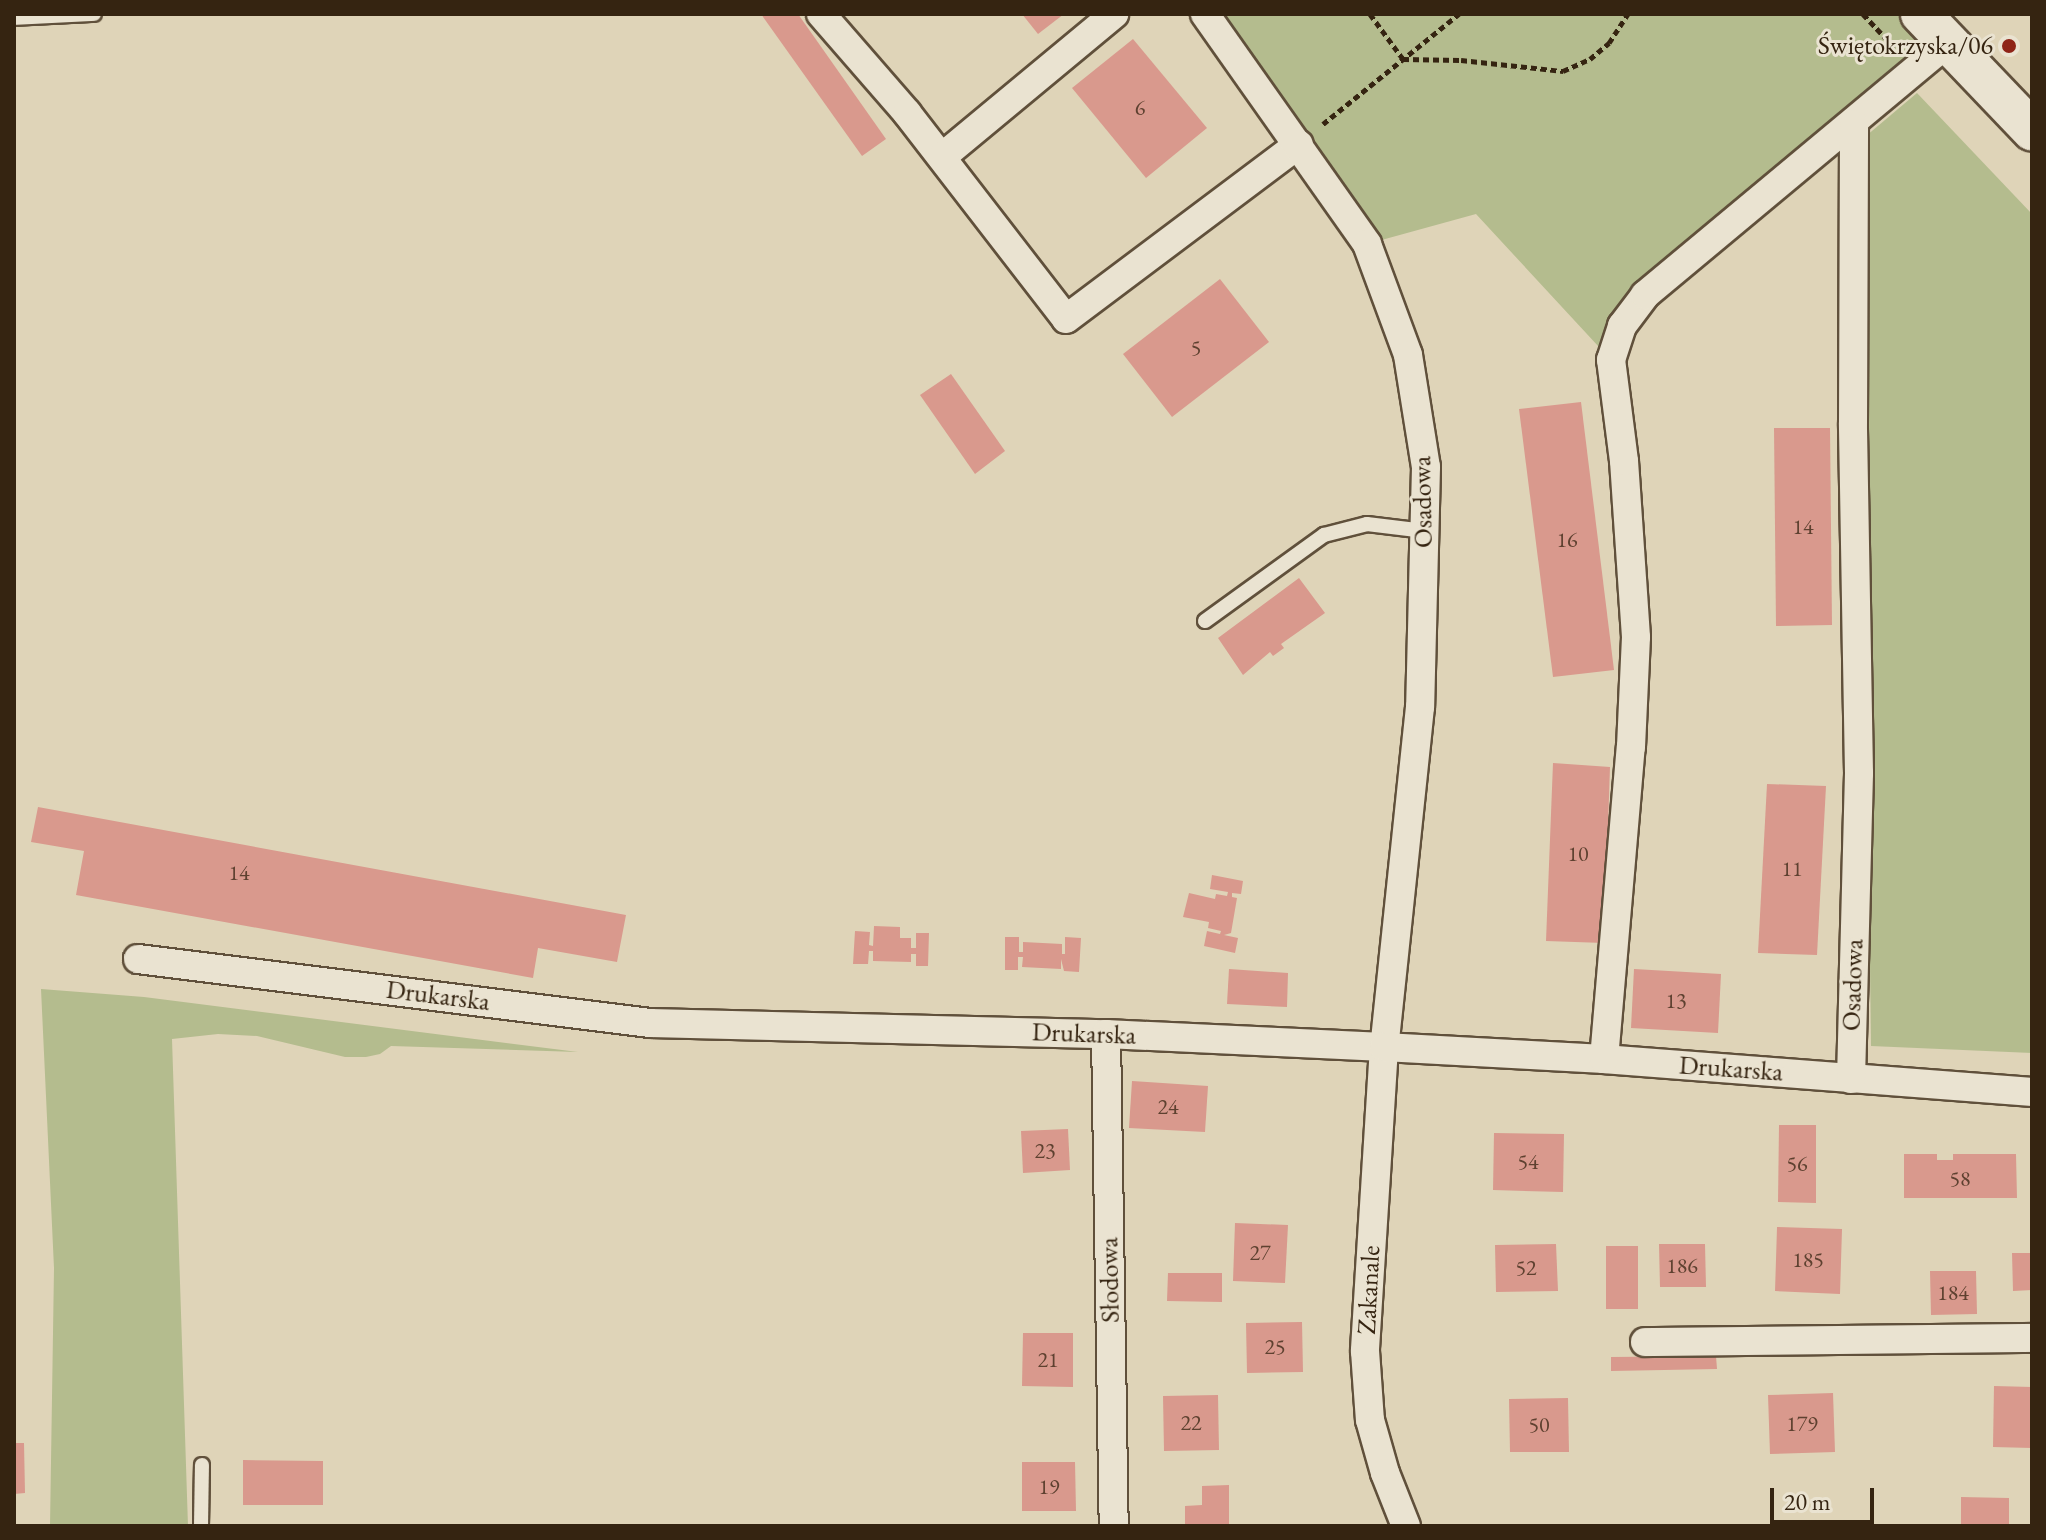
<!DOCTYPE html>
<meta charset="utf-8">
<style>
body{margin:0}
#map{position:relative;width:2046px;height:1540px;overflow:hidden;background:#dfd4b8;font-family:"EB Garamond",serif}
div>[style]{position:absolute}
.green>*{inset:0;background:#b4bc8e}
.building>*{inset:0;background:#d9998d}
.path>*{height:5px;margin-top:-2.5px;transform-origin:0;background:repeating-linear-gradient(90deg,#352411 0 6px,transparent 0 10px)}
.roads{filter:drop-shadow(2px 0 #60503b) drop-shadow(-2px 0 #60503b) drop-shadow(0 2px #60503b) drop-shadow(0 -2px #60503b)}
.lane>*{height:14px;margin:-7px;padding:0 7px;transform-origin:7px;border-radius:7px;background:#eae3d1}
.street>*{height:28px;margin:-14px;padding:0 14px;transform-origin:14px;border-radius:14px;background:#eae3d1}
.secondary>*{height:40px;margin:-20px;padding:0 20px;transform-origin:20px;border-radius:20px;background:#eae3d1}
.dots>*{width:22px;height:22px;translate:-50% -50%;box-sizing:border-box;border:4px solid #eae3d1;border-radius:50%}
span{translate:-50% -50%;white-space:nowrap;text-align:center;line-height:1.15;-webkit-text-stroke:6px #eae3d1;paint-order:stroke}
.number-label{font-size:22px;color:#5e4130}
.number-label span{-webkit-text-stroke-width:0}
.poi-label{font-size:26px;color:#352411}
.right{translate:-100% -50%;text-align:right}
.street-label{font-size:26px;color:#352411}
.frame{position:absolute;inset:0;border:16px solid #352411;pointer-events:none}
.scale{position:absolute;left:1770px;top:1488px;width:104px;height:36px;box-sizing:border-box;border:4px solid #352411;border-top:0;padding-left:10px;font-size:24px;line-height:28px;white-space:nowrap;color:#352411;-webkit-text-stroke:6px #eae3d1;paint-order:stroke}
</style>
<div id="map">
<div class="green">
<div style="clip-path:polygon(1205px 14px,1921px 14px,1949px 42px,1645px 295px,1611px 360px,1476px 214px,1367px 244px)"></div>
<div style="clip-path:polygon(1917px 93px,2032px 214px,2032px 1053px,1871px 1046px,1860px 149px,1866px 136px)"></div>
<div style="clip-path:polygon(41px 989px,144px 997px,578px 1052px,391px 1046px,380px 1054px,366px 1057px,345px 1057px,257px 1036px,218px 1034px,172px 1039px,188px 1526px,50px 1526px,54px 1268px)"></div>
</div>
<div class="building">
<div style="clip-path:polygon(761px 14px,798px 14px,886px 139px,862px 156px)"></div>
<div style="clip-path:polygon(1022px 14px,1064px 14px,1038px 34px)"></div>
<div style="clip-path:polygon(1133px 39px,1207px 128px,1146px 178px,1072px 88px)"></div>
<div style="clip-path:polygon(1220px 279px,1269px 342px,1172px 417px,1123px 354px)"></div>
<div style="clip-path:polygon(951px 374px,1005px 451px,975px 474px,920px 395px)"></div>
<div style="clip-path:polygon(1581px 402px,1614px 670px,1553px 677px,1519px 409px)"></div>
<div style="clip-path:polygon(1774px 428px,1830px 428px,1832px 625px,1776px 626px)"></div>
<div style="clip-path:polygon(1299px 578px,1325px 613px,1281px 644px,1284px 648px,1273px 656px,1270px 652px,1243px 675px,1218px 638px)"></div>
<div style="clip-path:polygon(1553px 763px,1610px 767px,1604px 943px,1546px 941px)"></div>
<div style="clip-path:polygon(1767px 784px,1826px 786px,1817px 955px,1758px 953px)"></div>
<div style="clip-path:polygon(38px 807px,626px 915px,617px 962px,538px 948px,533px 978px,76px 895px,84px 851px,31px 842px)"></div>
<div style="clip-path:polygon(1212px 875px,1243px 881px,1241px 894px,1232px 893px,1232px 897px,1237px 898px,1231px 933px,1224px 935px,1238px 938px,1235px 953px,1204px 946px,1207px 931px,1220px 934px,1221px 931px,1208px 928px,1209px 922px,1183px 917px,1189px 893px,1215px 899px,1216px 894px,1227px 896px,1228px 892px,1210px 889px)"></div>
<div style="clip-path:polygon(874px 926px,900px 927px,900px 938px,911px 938px,911px 948px,916px 948px,916px 933px,929px 933px,928px 966px,916px 966px,916px 954px,911px 954px,911px 962px,873px 961px,873px 951px,869px 951px,868px 964px,853px 964px,855px 931px,870px 932px,869px 945px,873px 946px)"></div>
<div style="clip-path:polygon(1005px 937px,1019px 937px,1019px 952px,1023px 952px,1023px 942px,1062px 944px,1062px 954px,1065px 954px,1065px 937px,1081px 938px,1079px 972px,1064px 971px,1061px 959px,1061px 969px,1022px 967px,1023px 957px,1018px 957px,1018px 970px,1005px 970px)"></div>
<div style="clip-path:polygon(1229px 969px,1288px 973px,1287px 1007px,1227px 1004px)"></div>
<div style="clip-path:polygon(1634px 969px,1721px 974px,1718px 1033px,1631px 1028px)"></div>
<div style="clip-path:polygon(1132px 1081px,1208px 1086px,1205px 1132px,1129px 1128px)"></div>
<div style="clip-path:polygon(1779px 1125px,1816px 1125px,1816px 1203px,1778px 1202px)"></div>
<div style="clip-path:polygon(1068px 1129px,1070px 1170px,1023px 1173px,1021px 1131px)"></div>
<div style="clip-path:polygon(1494px 1133px,1564px 1134px,1563px 1192px,1493px 1190px)"></div>
<div style="clip-path:polygon(1904px 1154px,1937px 1154px,1937px 1160px,1953px 1160px,1953px 1154px,2016px 1154px,2017px 1198px,1904px 1198px)"></div>
<div style="clip-path:polygon(1235px 1223px,1288px 1225px,1285px 1283px,1233px 1281px)"></div>
<div style="clip-path:polygon(1777px 1227px,1842px 1229px,1840px 1294px,1775px 1291px)"></div>
<div style="clip-path:polygon(1556px 1244px,1558px 1291px,1496px 1292px,1495px 1245px)"></div>
<div style="clip-path:polygon(1659px 1244px,1705px 1244px,1706px 1287px,1660px 1287px)"></div>
<div style="clip-path:polygon(1606px 1246px,1638px 1246px,1638px 1309px,1606px 1309px)"></div>
<div style="clip-path:polygon(2012px 1253px,2032px 1253px,2032px 1290px,2013px 1291px)"></div>
<div style="clip-path:polygon(1930px 1271px,1976px 1271px,1977px 1314px,1931px 1315px)"></div>
<div style="clip-path:polygon(1168px 1273px,1222px 1273px,1222px 1302px,1167px 1301px)"></div>
<div style="clip-path:polygon(1302px 1322px,1303px 1372px,1247px 1373px,1246px 1323px)"></div>
<div style="clip-path:polygon(1023px 1333px,1073px 1333px,1073px 1387px,1022px 1386px)"></div>
<div style="clip-path:polygon(1716px 1356px,1717px 1369px,1611px 1371px,1611px 1357px)"></div>
<div style="clip-path:polygon(1994px 1386px,2032px 1387px,2032px 1448px,1993px 1447px)"></div>
<div style="clip-path:polygon(1833px 1393px,1835px 1452px,1770px 1454px,1768px 1395px)"></div>
<div style="clip-path:polygon(1218px 1395px,1219px 1450px,1164px 1451px,1163px 1396px)"></div>
<div style="clip-path:polygon(1568px 1398px,1569px 1452px,1510px 1452px,1509px 1399px)"></div>
<div style="clip-path:polygon(14px 1443px,24px 1443px,25px 1493px,14px 1494px)"></div>
<div style="clip-path:polygon(243px 1460px,323px 1461px,323px 1505px,243px 1505px)"></div>
<div style="clip-path:polygon(1022px 1462px,1075px 1462px,1076px 1511px,1022px 1511px)"></div>
<div style="clip-path:polygon(1229px 1485px,1229px 1524px,1185px 1526px,1185px 1506px,1202px 1505px,1202px 1486px)"></div>
<div style="clip-path:polygon(1961px 1497px,2009px 1498px,2009px 1526px,1961px 1526px)"></div>
</div>
<div class="path">
<div style="left:1370px;top:14px;width:56px;rotate:53.7deg"></div>
<div style="left:1403px;top:59px;width:58px;rotate:1deg"></div>
<div style="left:1461px;top:60px;width:103px;rotate:6.2deg"></div>
<div style="left:1563px;top:71px;width:30px;rotate:-24deg"></div>
<div style="left:1590px;top:59px;width:25px;rotate:-40deg"></div>
<div style="left:1609px;top:43px;width:35px;rotate:-57deg"></div>
<div style="left:1863px;top:14px;width:47px;rotate:46.7deg"></div>
<div style="left:1323px;top:124px;width:175px;rotate:-39deg"></div>
</div>
<div class="roads">
<div class="lane">
<div style="left:14px;top:18px;width:80px;rotate:-2.9deg"></div>
<div style="left:1205px;top:621px;width:147px;rotate:-35.9deg"></div>
<div style="left:1324px;top:535px;width:44px;rotate:-14.3deg"></div>
<div style="left:1367px;top:524px;width:58px;rotate:6.9deg"></div>
<div style="left:201px;top:1526px;width:61px;rotate:-89.1deg"></div>
</div>
<div class="street">
<div style="left:821px;top:14px;width:131px;rotate:49deg"></div>
<div style="left:907px;top:113px;width:260px;rotate:52.3deg"></div>
<div style="left:1066px;top:319px;width:291px;rotate:-36.9deg"></div>
<div style="left:1205px;top:14px;width:281px;rotate:54.8deg"></div>
<div style="left:1367px;top:244px;width:118px;rotate:69.7deg"></div>
<div style="left:1408px;top:355px;width:113px;rotate:80.9deg"></div>
<div style="left:1426px;top:467px;width:240px;rotate:91.4deg"></div>
<div style="left:1420px;top:707px;width:342px;rotate:96deg"></div>
<div style="left:1384px;top:1047px;width:305px;rotate:93.6deg"></div>
<div style="left:1365px;top:1351px;width:69px;rotate:85.9deg"></div>
<div style="left:1370px;top:1420px;width:55px;rotate:74.2deg"></div>
<div style="left:1385px;top:1473px;width:57px;rotate:68.4deg"></div>
<div style="left:942px;top:157px;width:224px;rotate:-39.7deg"></div>
<div style="left:138px;top:959px;width:516px;rotate:7.13deg"></div>
<div style="left:650px;top:1023px;width:456px;rotate:1.4deg"></div>
<div style="left:1106px;top:1034px;width:278px;rotate:2.7deg"></div>
<div style="left:1384px;top:1047px;width:220px;rotate:3.1deg"></div>
<div style="left:1604px;top:1059px;width:429px;rotate:4.4deg"></div>
<div style="left:1106px;top:1034px;width:492px;rotate:89.1deg"></div>
<div style="left:1604px;top:1059px;width:313px;rotate:-85.1deg"></div>
<div style="left:1631px;top:747px;width:110px;rotate:-87.4deg"></div>
<div style="left:1636px;top:637px;width:176px;rotate:-93.9deg"></div>
<div style="left:1624px;top:461px;width:102px;rotate:-97.3deg"></div>
<div style="left:1611px;top:360px;width:36px;rotate:-72deg"></div>
<div style="left:1622px;top:326px;width:39px;rotate:-53deg"></div>
<div style="left:1645px;top:295px;width:396px;rotate:-39.8deg"></div>
<div style="left:1851px;top:1079px;width:306px;rotate:-88.5deg"></div>
<div style="left:1859px;top:773px;width:350px;rotate:-91deg"></div>
<div style="left:1853px;top:423px;width:299px;rotate:-89.8deg"></div>
<div style="left:1645px;top:1342px;width:387px;rotate:-0.6deg"></div>
</div>
<div class="secondary">
<div style="left:1921px;top:14px;width:161px;rotate:46.3deg"></div>
</div>
</div>
<div class="dots">
<div style="left:2009px;top:46px;background:#8f2418"></div>
</div>
<div class="number-label">
<span style="left:1140px;top:108px">6</span>
<span style="left:1196px;top:348px">5</span>
<span style="left:1803px;top:527px">14</span>
<span style="left:1567px;top:540px">16</span>
<span style="left:1578px;top:854px">10</span>
<span style="left:1792px;top:869px">11</span>
<span style="left:239px;top:873px">14</span>
<span style="left:1676px;top:1001px">13</span>
<span style="left:1168px;top:1107px">24</span>
<span style="left:1045px;top:1151px">23</span>
<span style="left:1528px;top:1162px">54</span>
<span style="left:1797px;top:1164px">56</span>
<span style="left:1960px;top:1179px">58</span>
<span style="left:1260px;top:1253px">27</span>
<span style="left:1808px;top:1260px">185</span>
<span style="left:1682px;top:1266px">186</span>
<span style="left:1526px;top:1268px">52</span>
<span style="left:1953px;top:1293px">184</span>
<span style="left:1275px;top:1347px">25</span>
<span style="left:1048px;top:1360px">21</span>
<span style="left:1191px;top:1423px">22</span>
<span style="left:1802px;top:1424px">179</span>
<span style="left:1539px;top:1425px">50</span>
<span style="left:1049px;top:1487px">19</span>
</div>
<div class="poi-label">
<span class="right" style="left:1993px;top:46px">Świętokrzyska/06</span>
</div>
<div class="street-label">
<span style="left:1423px;top:502px;rotate:-91deg">Osadowa</span>
<span style="left:1853px;top:985px;rotate:-88deg">Osadowa</span>
<span style="left:438px;top:996px;rotate:7deg">Drukarska</span>
<span style="left:1084px;top:1034px;rotate:2deg">Drukarska</span>
<span style="left:1731px;top:1069px;rotate:4deg">Drukarska</span>
<span style="left:1110px;top:1280px;rotate:-91deg">Słodowa</span>
<span style="left:1369px;top:1290px;rotate:-87deg">Zakanale</span>
</div>
<div class="frame"></div>
<div class="scale">20 m</div>
</div>
